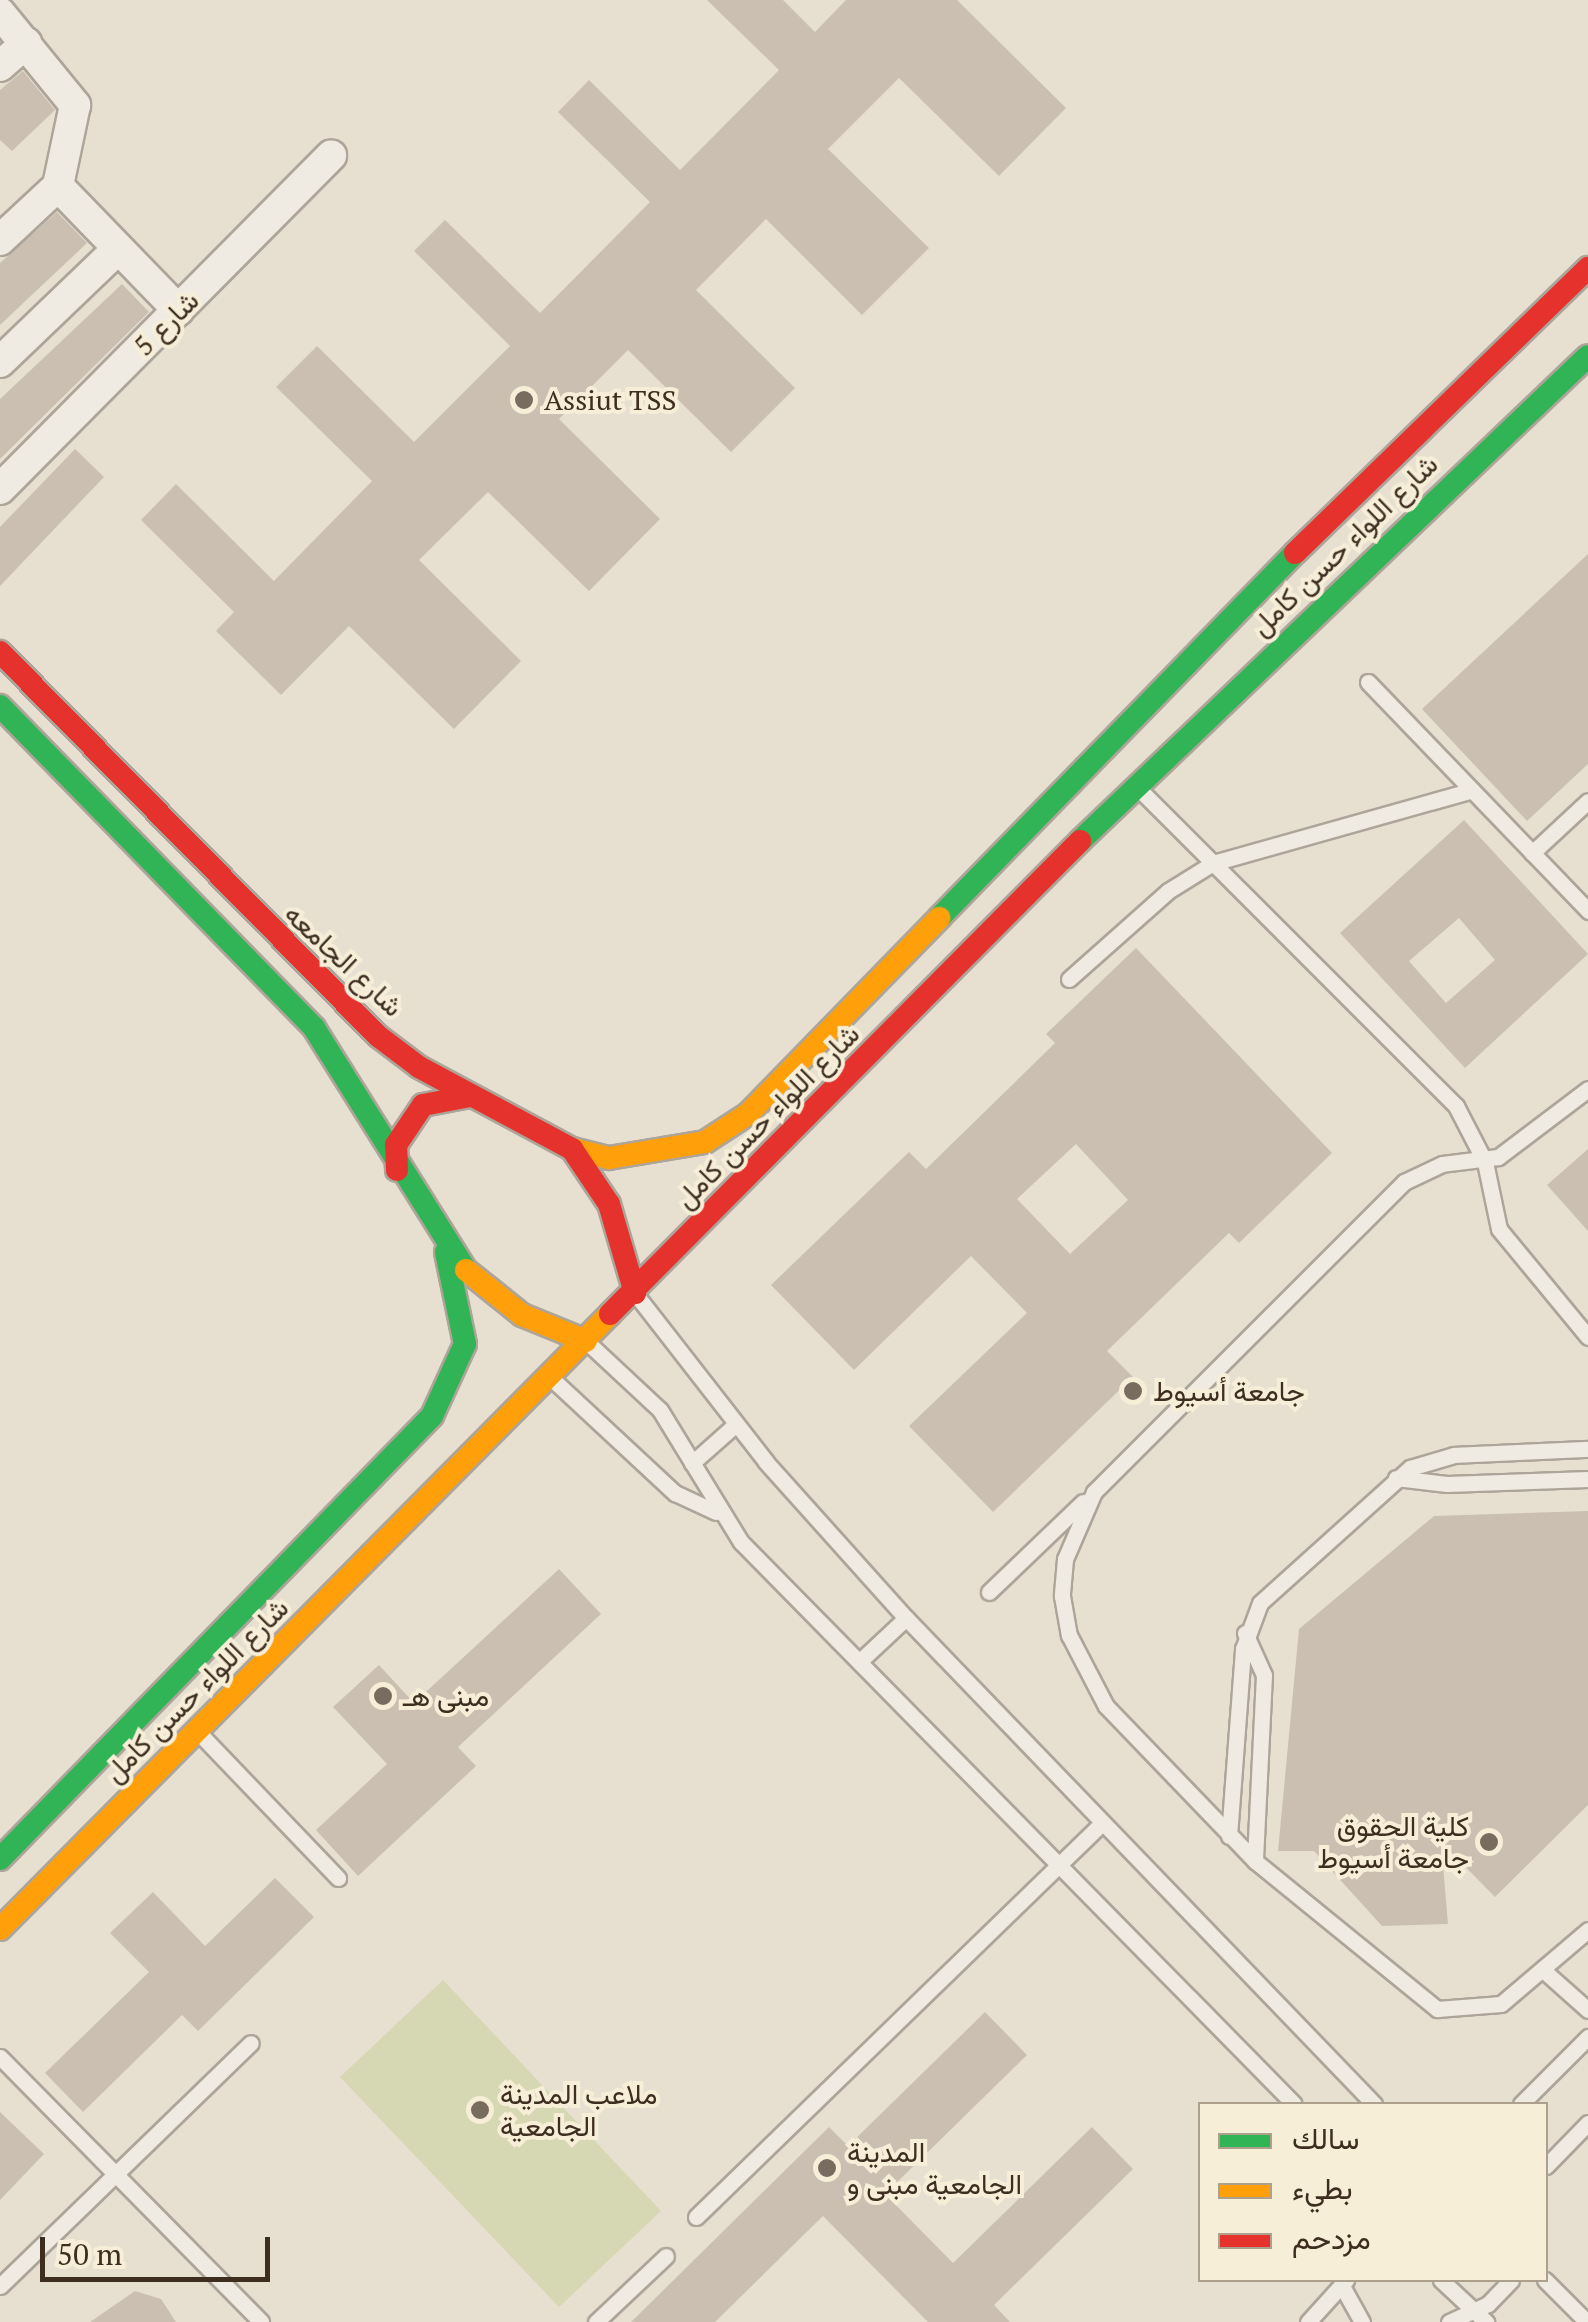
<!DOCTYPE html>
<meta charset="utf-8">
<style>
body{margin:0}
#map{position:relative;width:1588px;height:2322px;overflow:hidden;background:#e7e0d1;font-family:"PT Serif",Vazirmatn,serif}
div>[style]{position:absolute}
.green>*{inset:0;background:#d6d7b3}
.building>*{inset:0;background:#cbbfb2}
.roads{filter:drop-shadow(2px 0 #ada599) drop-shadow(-2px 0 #ada599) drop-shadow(0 2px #ada599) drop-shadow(0 -2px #ada599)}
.lane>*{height:15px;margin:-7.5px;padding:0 7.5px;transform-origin:7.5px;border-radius:7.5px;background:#efebe3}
.street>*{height:30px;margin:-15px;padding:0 15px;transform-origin:15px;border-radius:15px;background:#efebe3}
.fast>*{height:22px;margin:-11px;padding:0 11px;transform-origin:11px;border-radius:11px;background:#30b455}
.slow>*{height:22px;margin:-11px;padding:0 11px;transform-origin:11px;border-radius:11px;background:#ff9f0a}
.jam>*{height:22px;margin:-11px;padding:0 11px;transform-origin:11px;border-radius:11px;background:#e5322d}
.dots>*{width:28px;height:28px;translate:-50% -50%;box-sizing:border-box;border:5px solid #f7eed8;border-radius:50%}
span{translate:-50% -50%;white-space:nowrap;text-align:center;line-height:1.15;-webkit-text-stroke:8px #f7eed8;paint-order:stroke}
.street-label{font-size:28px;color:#3d2e20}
.poi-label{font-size:28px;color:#3d2e20}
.left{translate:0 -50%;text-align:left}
.right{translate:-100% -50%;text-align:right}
.legend{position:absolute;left:1198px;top:2102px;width:350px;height:180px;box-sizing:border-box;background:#f7eed8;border:2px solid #ada18e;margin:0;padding:12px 18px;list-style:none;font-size:30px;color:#3d2e20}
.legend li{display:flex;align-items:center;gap:20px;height:50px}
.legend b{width:50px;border:2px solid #ada18e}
.scale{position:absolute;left:40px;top:2237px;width:230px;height:45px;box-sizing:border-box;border:5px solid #3d2e20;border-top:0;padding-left:12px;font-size:30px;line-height:35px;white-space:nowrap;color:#3d2e20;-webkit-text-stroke:8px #f7eed8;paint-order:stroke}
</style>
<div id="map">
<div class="green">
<div style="clip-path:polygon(443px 1980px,661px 2211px,559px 2307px,340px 2077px)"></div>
</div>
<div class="building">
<div style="clip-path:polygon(707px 0,783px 0,815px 32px,846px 0,957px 0,1066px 108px,999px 176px,899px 78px,828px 149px,929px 248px,862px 315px,766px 219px,696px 290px,795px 388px,731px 452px,628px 350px,559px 419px,660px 519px,589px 591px,488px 492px,419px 560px,521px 661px,454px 729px,349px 626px,281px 695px,216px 631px,234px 612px,141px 520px,176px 484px,274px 581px,372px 481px,276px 387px,317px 346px,414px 442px,510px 346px,414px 251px,445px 220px,540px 313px,650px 202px,558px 112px,589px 80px,680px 170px,779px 70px)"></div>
<div style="clip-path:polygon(23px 71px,55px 110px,12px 151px,0 140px,0 90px)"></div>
<div style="clip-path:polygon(57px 212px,87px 243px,0 325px,0 263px)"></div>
<div style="clip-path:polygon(122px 284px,149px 312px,0 459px,0 399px)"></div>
<div style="clip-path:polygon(75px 449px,104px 477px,0 586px,0 527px)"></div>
<div style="clip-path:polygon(1588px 554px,1588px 764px,1527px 821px,1422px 709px)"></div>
<div style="clip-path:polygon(evenodd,1464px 820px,1588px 954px,1465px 1068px,1340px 933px,1464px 820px,1459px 918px,1495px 960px,1446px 1003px,1409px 961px,1459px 918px)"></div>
<div style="clip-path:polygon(evenodd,1136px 948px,1332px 1153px,1239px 1243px,1229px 1233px,1107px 1351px,1133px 1377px,993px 1512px,909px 1426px,1027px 1313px,971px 1256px,854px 1370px,771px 1285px,909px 1152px,926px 1169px,1055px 1043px,1046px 1034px,1136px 948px,1076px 1144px,1128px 1200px,1070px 1254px,1017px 1199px,1076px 1144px)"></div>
<div style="clip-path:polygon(1588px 1149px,1588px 1231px,1547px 1185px)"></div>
<div style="clip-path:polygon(1588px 1511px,1588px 1805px,1495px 1897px,1441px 1842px,1448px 1924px,1382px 1926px,1314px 1851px,1278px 1851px,1299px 1629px,1434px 1516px)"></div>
<div style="clip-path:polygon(559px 1569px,601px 1614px,458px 1747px,476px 1766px,358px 1876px,316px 1830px,387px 1764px,333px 1707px,379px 1665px,414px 1703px)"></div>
<div style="clip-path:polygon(275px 1878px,314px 1917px,198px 2031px,182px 2015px,83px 2112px,45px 2073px,149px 1972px,110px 1933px,153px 1892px,205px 1946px)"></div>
<div style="clip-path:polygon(985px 2012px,1027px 2055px,885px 2194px,953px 2263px,1092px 2127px,1133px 2169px,994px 2305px,1010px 2322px,928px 2322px,823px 2216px,715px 2322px,631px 2322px,829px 2127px,848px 2146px)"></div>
<div style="clip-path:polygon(0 2112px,44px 2154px,0 2200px)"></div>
<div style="clip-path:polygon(135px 2291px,161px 2299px,176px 2322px,90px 2322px)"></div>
</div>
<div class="roads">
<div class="lane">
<div style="left:1368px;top:682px;width:318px;rotate:46.1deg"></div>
<div style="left:1136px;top:786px;width:453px;rotate:45deg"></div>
<div style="left:1456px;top:1106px;width:63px;rotate:62.6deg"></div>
<div style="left:1485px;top:1162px;width:68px;rotate:78.2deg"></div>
<div style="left:1499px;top:1229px;width:140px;rotate:50.5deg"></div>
<div style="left:1532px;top:853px;width:76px;rotate:-42.9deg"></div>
<div style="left:1069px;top:979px;width:132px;rotate:-41.6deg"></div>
<div style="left:1168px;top:891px;width:53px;rotate:-31.9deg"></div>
<div style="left:1213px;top:863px;width:269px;rotate:-15.7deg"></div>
<div style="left:1588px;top:1089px;width:113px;rotate:142.9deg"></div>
<div style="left:1498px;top:1157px;width:56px;rotate:172.9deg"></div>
<div style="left:1442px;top:1164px;width:42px;rotate:154.7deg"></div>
<div style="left:1404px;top:1182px;width:438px;rotate:135deg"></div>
<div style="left:1094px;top:1492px;width:73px;rotate:113.4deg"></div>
<div style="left:1065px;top:1559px;width:37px;rotate:95deg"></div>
<div style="left:1062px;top:1596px;width:40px;rotate:80deg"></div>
<div style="left:1069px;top:1635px;width:80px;rotate:62.5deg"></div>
<div style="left:1106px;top:1706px;width:215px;rotate:46.1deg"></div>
<div style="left:1255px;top:1861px;width:235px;rotate:39.1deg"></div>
<div style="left:1437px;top:2009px;width:64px;rotate:-4.5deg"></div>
<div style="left:1501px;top:2004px;width:114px;rotate:-40.4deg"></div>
<div style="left:637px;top:1296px;width:210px;rotate:52.1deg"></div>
<div style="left:766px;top:1462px;width:210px;rotate:48.1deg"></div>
<div style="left:906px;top:1618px;width:675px;rotate:46.08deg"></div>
<div style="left:586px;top:1341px;width:101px;rotate:43deg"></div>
<div style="left:660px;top:1410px;width:155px;rotate:58.5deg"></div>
<div style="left:741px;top:1542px;width:788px;rotate:45.46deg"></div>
<div style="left:550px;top:1377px;width:171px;rotate:42.9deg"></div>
<div style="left:675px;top:1493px;width:45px;rotate:24.9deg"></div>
<div style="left:692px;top:1463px;width:59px;rotate:-41.6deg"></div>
<div style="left:1396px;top:1478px;width:51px;rotate:6.7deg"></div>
<div style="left:1447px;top:1484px;width:141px;rotate:-2deg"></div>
<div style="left:989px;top:1592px;width:130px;rotate:-43.8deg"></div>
<div style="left:1245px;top:1633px;width:46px;rotate:65.7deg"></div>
<div style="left:1264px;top:1675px;width:186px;rotate:92.8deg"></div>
<div style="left:860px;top:1661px;width:63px;rotate:-43.1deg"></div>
<div style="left:199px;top:1733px;width:201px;rotate:46.2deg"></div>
<div style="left:1229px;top:1836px;width:188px;rotate:-85.7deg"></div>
<div style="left:1243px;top:1649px;width:49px;rotate:-69.7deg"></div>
<div style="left:1260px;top:1603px;width:202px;rotate:-42deg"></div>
<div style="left:1410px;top:1468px;width:46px;rotate:-16.5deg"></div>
<div style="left:1454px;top:1455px;width:134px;rotate:-2.6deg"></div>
<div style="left:1543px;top:1970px;width:60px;rotate:41.6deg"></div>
<div style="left:0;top:2057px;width:372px;rotate:45.4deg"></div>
<div style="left:1521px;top:2104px;width:95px;rotate:-45deg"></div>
<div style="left:1546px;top:2166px;width:60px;rotate:-45.7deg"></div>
<div style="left:696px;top:2217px;width:562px;rotate:-44.13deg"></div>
<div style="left:1441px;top:2280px;width:62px;rotate:43deg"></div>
<div style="left:1545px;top:2280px;width:59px;rotate:45deg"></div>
<div style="left:0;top:2286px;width:349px;rotate:-44.1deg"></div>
<div style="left:1342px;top:2286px;width:41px;rotate:60.9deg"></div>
<div style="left:596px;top:2322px;width:96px;rotate:-43.3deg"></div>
<div style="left:1308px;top:2322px;width:57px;rotate:-47.9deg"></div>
<div style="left:1449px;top:2322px;width:43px;rotate:-24.8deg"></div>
<div style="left:1488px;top:2304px;width:33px;rotate:-46deg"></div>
</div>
<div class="street">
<div style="left:0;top:13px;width:119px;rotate:50.8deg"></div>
<div style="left:75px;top:105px;width:83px;rotate:101.9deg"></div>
<div style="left:58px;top:186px;width:173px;rotate:45.9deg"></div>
<div style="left:0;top:66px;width:35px;rotate:-41deg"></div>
<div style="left:0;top:240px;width:79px;rotate:-43deg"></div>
<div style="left:0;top:362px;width:163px;rotate:-43.8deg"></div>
<div style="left:0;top:489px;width:470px;rotate:-45.2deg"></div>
</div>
<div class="fast">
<div style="left:0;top:706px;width:450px;rotate:45.7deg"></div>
<div style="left:314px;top:1028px;width:286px;rotate:57.9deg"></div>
<div style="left:1080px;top:841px;width:702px;rotate:-43.67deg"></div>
<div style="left:939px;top:918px;width:510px;rotate:-45.72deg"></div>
<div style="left:0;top:1859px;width:619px;rotate:-45.72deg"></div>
<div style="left:432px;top:1416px;width:79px;rotate:-65.4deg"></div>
<div style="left:465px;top:1344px;width:94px;rotate:-101.7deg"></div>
</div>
<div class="slow">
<div style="left:572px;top:1149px;width:38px;rotate:14deg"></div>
<div style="left:609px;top:1158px;width:97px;rotate:-9.5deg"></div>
<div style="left:705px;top:1142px;width:51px;rotate:-33.1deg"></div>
<div style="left:748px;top:1114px;width:274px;rotate:-45.7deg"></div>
<div style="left:466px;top:1270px;width:72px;rotate:38.8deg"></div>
<div style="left:522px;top:1315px;width:69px;rotate:22.1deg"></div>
<div style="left:0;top:1929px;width:866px;rotate:-45.23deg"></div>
</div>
<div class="jam">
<div style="left:1295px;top:553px;width:409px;rotate:-44.2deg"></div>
<div style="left:0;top:652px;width:539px;rotate:45.45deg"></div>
<div style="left:378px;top:1036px;width:51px;rotate:37.1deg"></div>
<div style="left:419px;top:1067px;width:174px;rotate:28.2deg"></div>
<div style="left:572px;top:1149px;width:66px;rotate:56.1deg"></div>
<div style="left:609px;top:1204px;width:93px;rotate:73.7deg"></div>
<div style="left:397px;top:1170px;width:25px;rotate:-92deg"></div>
<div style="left:396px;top:1145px;width:48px;rotate:-56deg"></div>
<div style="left:423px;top:1105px;width:48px;rotate:-10.8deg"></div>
<div style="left:610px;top:1314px;width:667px;rotate:-45.18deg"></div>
</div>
</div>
<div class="dots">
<div style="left:524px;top:400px;background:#786c5e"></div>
<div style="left:1133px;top:1391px;background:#786c5e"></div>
<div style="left:383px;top:1696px;background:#786c5e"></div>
<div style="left:1489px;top:1842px;background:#786c5e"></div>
<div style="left:480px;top:2110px;background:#786c5e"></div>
<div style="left:827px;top:2168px;background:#786c5e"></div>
</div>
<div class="street-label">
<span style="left:166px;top:323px;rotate:-45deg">شارع 5</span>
<span style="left:1344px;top:545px;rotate:-44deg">شارع اللواء حسن كامل</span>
<span style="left:344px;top:960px;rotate:43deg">شارع الجامعه</span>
<span style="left:767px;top:1116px;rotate:-45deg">شارع اللواء حسن كامل</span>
<span style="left:196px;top:1690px;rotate:-45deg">شارع اللواء حسن كامل</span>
</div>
<div class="poi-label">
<span class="left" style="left:544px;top:400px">Assiut TSS</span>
<span class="left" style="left:1153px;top:1391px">جامعة أسيوط</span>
<span class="left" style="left:403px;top:1696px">مبنى هـ</span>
<span class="right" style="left:1469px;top:1842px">كلية الحقوق<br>جامعة أسيوط</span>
<span class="left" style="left:500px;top:2110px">ملاعب المدينة<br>الجامعية</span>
<span class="left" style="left:847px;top:2168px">المدينة<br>الجامعية مبنى و</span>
</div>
<ul class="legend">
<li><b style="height:12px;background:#30b455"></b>سالك</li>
<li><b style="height:12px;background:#ff9f0a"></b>بطيء</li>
<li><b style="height:12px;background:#e5322d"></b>مزدحم</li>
</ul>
<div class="scale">50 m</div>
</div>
